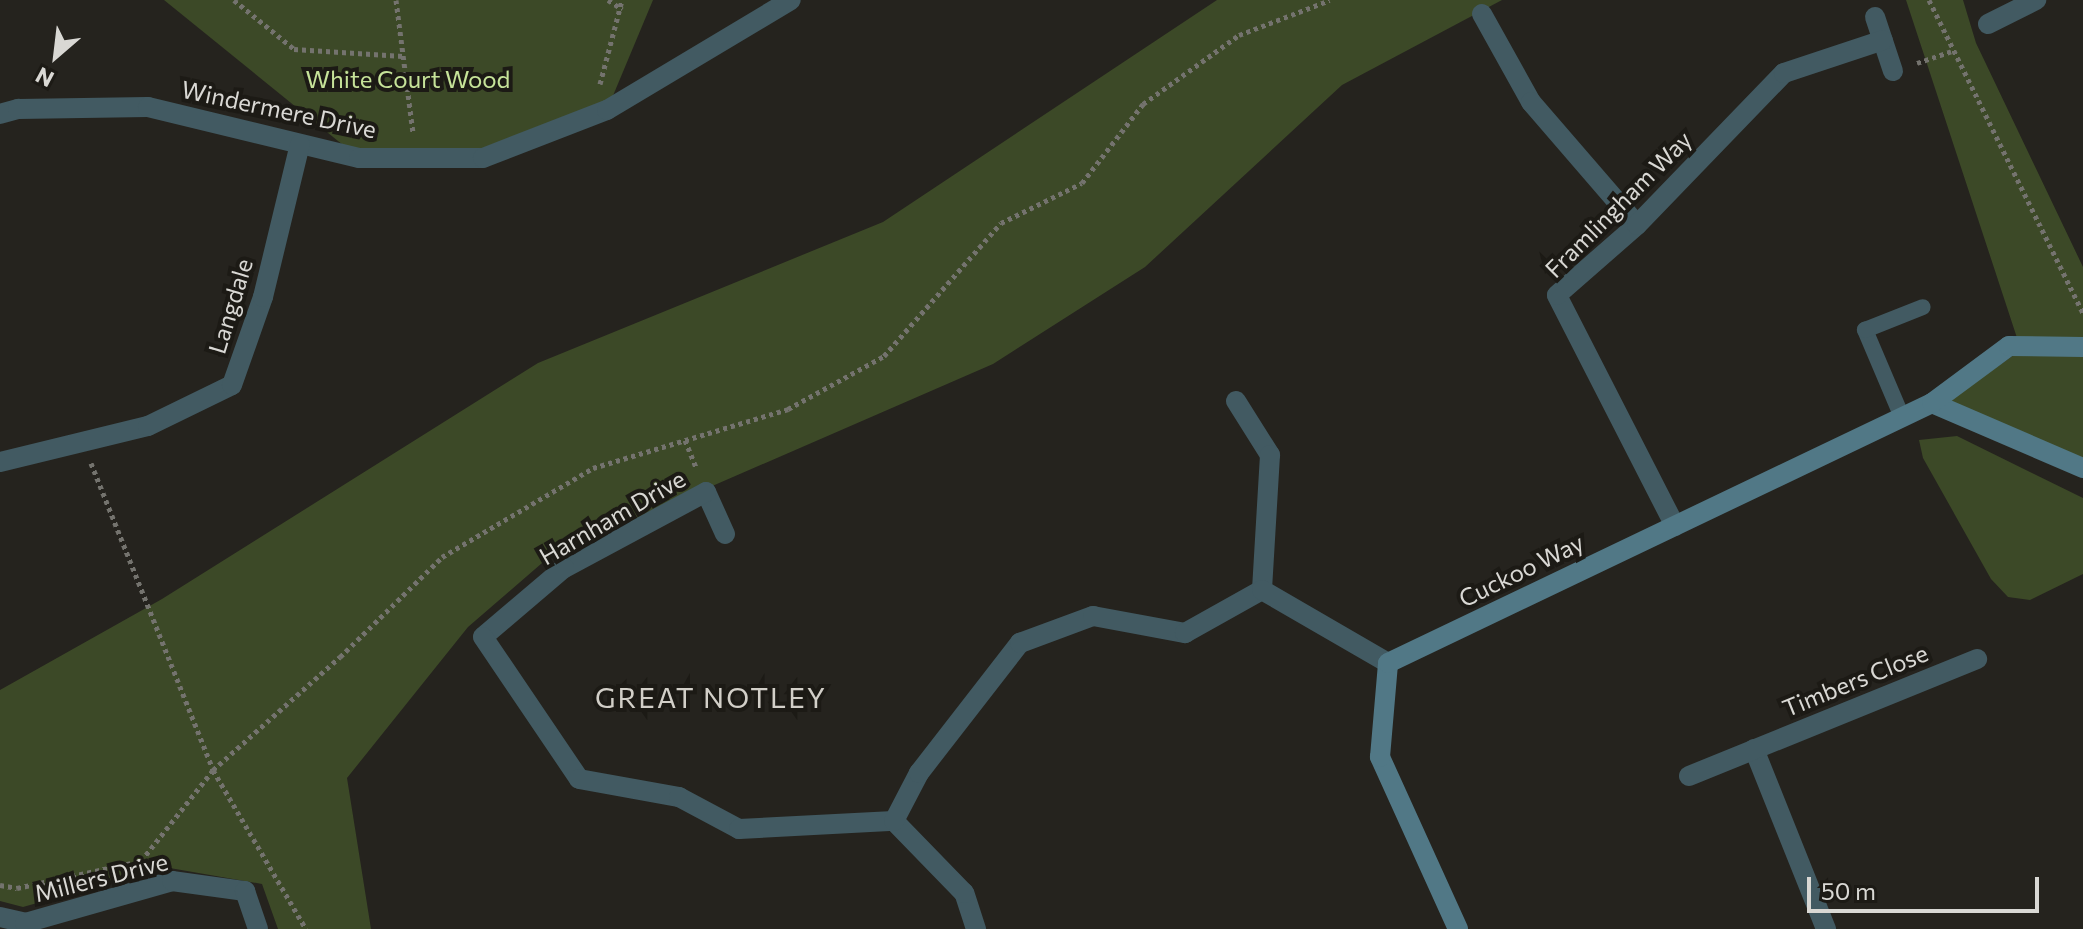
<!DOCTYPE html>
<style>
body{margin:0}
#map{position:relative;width:2083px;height:929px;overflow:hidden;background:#25231e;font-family:Commissioner,sans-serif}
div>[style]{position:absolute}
.green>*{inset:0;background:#3c4927}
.path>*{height:5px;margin-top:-2.5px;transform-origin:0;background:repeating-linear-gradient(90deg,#74736e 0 4px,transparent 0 8px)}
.lane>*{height:16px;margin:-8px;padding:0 8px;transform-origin:8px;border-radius:8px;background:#425a62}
.street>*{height:20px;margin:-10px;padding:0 10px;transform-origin:10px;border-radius:10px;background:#425a62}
.secondary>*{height:20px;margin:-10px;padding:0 10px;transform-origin:10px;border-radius:10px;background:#517886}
span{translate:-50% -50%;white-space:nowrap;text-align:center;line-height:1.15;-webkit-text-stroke:8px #1c1a15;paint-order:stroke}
.park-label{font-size:24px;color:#c6e399}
.street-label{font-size:24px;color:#d9d8d4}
.quarter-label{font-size:28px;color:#d2cfc8;letter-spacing:2px}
.north{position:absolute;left:16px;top:16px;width:80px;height:80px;-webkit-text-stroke:6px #1c1a15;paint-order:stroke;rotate:208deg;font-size:22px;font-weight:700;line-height:32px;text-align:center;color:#d9d8d4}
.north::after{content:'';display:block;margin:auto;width:28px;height:36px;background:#d9d8d4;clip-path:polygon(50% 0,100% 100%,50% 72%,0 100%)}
.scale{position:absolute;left:1807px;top:877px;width:232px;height:36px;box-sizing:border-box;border:4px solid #d9d8d4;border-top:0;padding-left:10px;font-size:24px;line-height:28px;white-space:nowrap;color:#d9d8d4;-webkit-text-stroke:6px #1c1a15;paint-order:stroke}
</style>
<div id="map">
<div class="green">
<div style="clip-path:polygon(164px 0,653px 0,607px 110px,483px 158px,359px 158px)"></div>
<div style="clip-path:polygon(1217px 0,1502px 0,1342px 85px,1145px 267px,993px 364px,549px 557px,468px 627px,347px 778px,371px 929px,278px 929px,262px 884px,164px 867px,23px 907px,0 901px,0 690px,162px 599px,538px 363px,883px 222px)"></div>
<div style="clip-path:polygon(1906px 0,1963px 0,1976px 43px,2083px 267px,2083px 462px,1946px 403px,2021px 350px)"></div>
<div style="clip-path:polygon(1957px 436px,2083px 498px,2083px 574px,2030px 600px,2008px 597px,1991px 579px,1923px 458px,1919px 440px)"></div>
</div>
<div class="path">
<div style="left:234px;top:0;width:77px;rotate:39.2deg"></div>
<div style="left:294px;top:49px;width:109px;rotate:3.7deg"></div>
<div style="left:396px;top:0;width:134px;rotate:82.7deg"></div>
<div style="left:608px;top:0;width:17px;rotate:33deg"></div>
<div style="left:1929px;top:0;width:349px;rotate:63.8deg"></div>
<div style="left:1917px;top:63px;width:36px;rotate:-19deg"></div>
<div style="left:600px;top:84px;width:87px;rotate:-75.3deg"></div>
<div style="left:685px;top:440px;width:31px;rotate:68deg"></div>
<div style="left:91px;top:463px;width:330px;rotate:68.3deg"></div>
<div style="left:213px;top:770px;width:184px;rotate:59.7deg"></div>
<div style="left:0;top:885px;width:17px;rotate:10deg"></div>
<div style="left:17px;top:888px;width:127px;rotate:-12.3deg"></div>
<div style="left:141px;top:861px;width:116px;rotate:-51.6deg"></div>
<div style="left:213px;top:770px;width:170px;rotate:-41.7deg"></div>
<div style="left:340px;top:657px;width:143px;rotate:-44.4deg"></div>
<div style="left:442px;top:557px;width:175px;rotate:-30.5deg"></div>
<div style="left:593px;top:468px;width:204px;rotate:-16.8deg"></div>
<div style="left:788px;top:409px;width:110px;rotate:-28.9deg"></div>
<div style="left:884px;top:356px;width:177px;rotate:-48.7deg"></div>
<div style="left:1001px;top:223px;width:90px;rotate:-26.3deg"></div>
<div style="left:1082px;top:183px;width:100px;rotate:-52.3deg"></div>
<div style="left:1143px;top:104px;width:118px;rotate:-35.7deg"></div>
<div style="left:1239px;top:35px;width:97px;rotate:-21deg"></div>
</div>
<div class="lane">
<div style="left:1902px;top:417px;width:95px;rotate:-113deg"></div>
<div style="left:1865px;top:330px;width:62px;rotate:-21.6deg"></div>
</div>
<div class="street">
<div style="left:1482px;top:14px;width:101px;rotate:60.9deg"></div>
<div style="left:1531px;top:102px;width:162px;rotate:49.2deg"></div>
<div style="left:1875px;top:17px;width:57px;rotate:71.6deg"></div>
<div style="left:1988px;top:24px;width:54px;rotate:-26.6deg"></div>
<div style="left:0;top:114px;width:19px;rotate:-16deg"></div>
<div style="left:18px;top:109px;width:130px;rotate:-0.9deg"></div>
<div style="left:148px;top:107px;width:217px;rotate:13.6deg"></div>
<div style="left:359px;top:158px;width:124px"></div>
<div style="left:483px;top:158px;width:133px;rotate:-21.2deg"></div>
<div style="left:607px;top:110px;width:214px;rotate:-30.9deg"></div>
<div style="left:1236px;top:401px;width:64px;rotate:57.8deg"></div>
<div style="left:1270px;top:455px;width:135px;rotate:93.4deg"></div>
<div style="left:0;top:462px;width:152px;rotate:-13.7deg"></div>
<div style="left:148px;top:426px;width:93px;rotate:-26deg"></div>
<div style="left:232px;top:385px;width:93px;rotate:-70.6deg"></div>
<div style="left:263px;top:297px;width:157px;rotate:-76.4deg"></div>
<div style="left:1675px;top:526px;width:259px;rotate:-117.1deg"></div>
<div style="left:1557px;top:295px;width:106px;rotate:-41.2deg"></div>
<div style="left:1637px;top:225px;width:211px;rotate:-46deg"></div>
<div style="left:1784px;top:73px;width:104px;rotate:-18.4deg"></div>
<div style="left:725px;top:534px;width:46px;rotate:-114.3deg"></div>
<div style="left:706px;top:492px;width:161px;rotate:151.8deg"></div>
<div style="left:564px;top:568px;width:106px;rotate:139.6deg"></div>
<div style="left:483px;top:637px;width:171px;rotate:55.9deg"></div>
<div style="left:579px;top:779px;width:102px;rotate:10.2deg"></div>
<div style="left:679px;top:797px;width:68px;rotate:28.1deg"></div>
<div style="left:739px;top:829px;width:155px;rotate:-3deg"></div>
<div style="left:1754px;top:749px;width:194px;rotate:68.2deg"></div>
<div style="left:1689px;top:776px;width:311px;rotate:-22.1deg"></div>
<div style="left:0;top:917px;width:26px;rotate:13deg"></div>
<div style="left:25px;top:923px;width:153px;rotate:-15.9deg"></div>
<div style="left:172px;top:881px;width:74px;rotate:7.8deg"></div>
<div style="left:245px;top:891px;width:40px;rotate:71.1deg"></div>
<div style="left:976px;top:929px;width:38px;rotate:-108deg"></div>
<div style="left:964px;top:893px;width:100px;rotate:-134.2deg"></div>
<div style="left:894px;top:821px;width:54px;rotate:-62.5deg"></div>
<div style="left:919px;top:773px;width:165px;rotate:-52.2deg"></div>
<div style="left:1020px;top:643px;width:78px;rotate:-20.3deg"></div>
<div style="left:1093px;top:616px;width:94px;rotate:10.5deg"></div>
<div style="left:1185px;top:633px;width:88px;rotate:-29.2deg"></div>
<div style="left:1262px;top:590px;width:146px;rotate:30.1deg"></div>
</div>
<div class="secondary">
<div style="left:1932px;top:403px;width:164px;rotate:23.3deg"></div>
<div style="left:1458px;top:929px;width:189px;rotate:-114.4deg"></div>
<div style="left:1380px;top:757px;width:94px;rotate:-85.1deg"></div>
<div style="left:1388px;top:663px;width:603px;rotate:-25.55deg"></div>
<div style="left:1932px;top:403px;width:96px;rotate:-36.5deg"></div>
<div style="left:2009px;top:346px;width:74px;rotate:0.8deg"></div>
</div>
<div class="park-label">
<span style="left:408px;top:79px">White Court Wood</span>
</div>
<div class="street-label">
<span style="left:279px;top:109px;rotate:12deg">Windermere Drive</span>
<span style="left:1618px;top:204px;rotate:-45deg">Framlingham Way</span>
<span style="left:230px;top:306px;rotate:-73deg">Langdale</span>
<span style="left:612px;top:517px;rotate:-30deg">Harnham Drive</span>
<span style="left:1521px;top:570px;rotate:-26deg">Cuckoo Way</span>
<span style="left:1855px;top:680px;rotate:-22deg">Timbers Close</span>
<span style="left:101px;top:877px;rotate:-14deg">Millers Drive</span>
</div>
<div class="quarter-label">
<span style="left:711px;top:697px">GREAT NOTLEY</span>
</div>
<div class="north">N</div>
<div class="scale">50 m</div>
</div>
